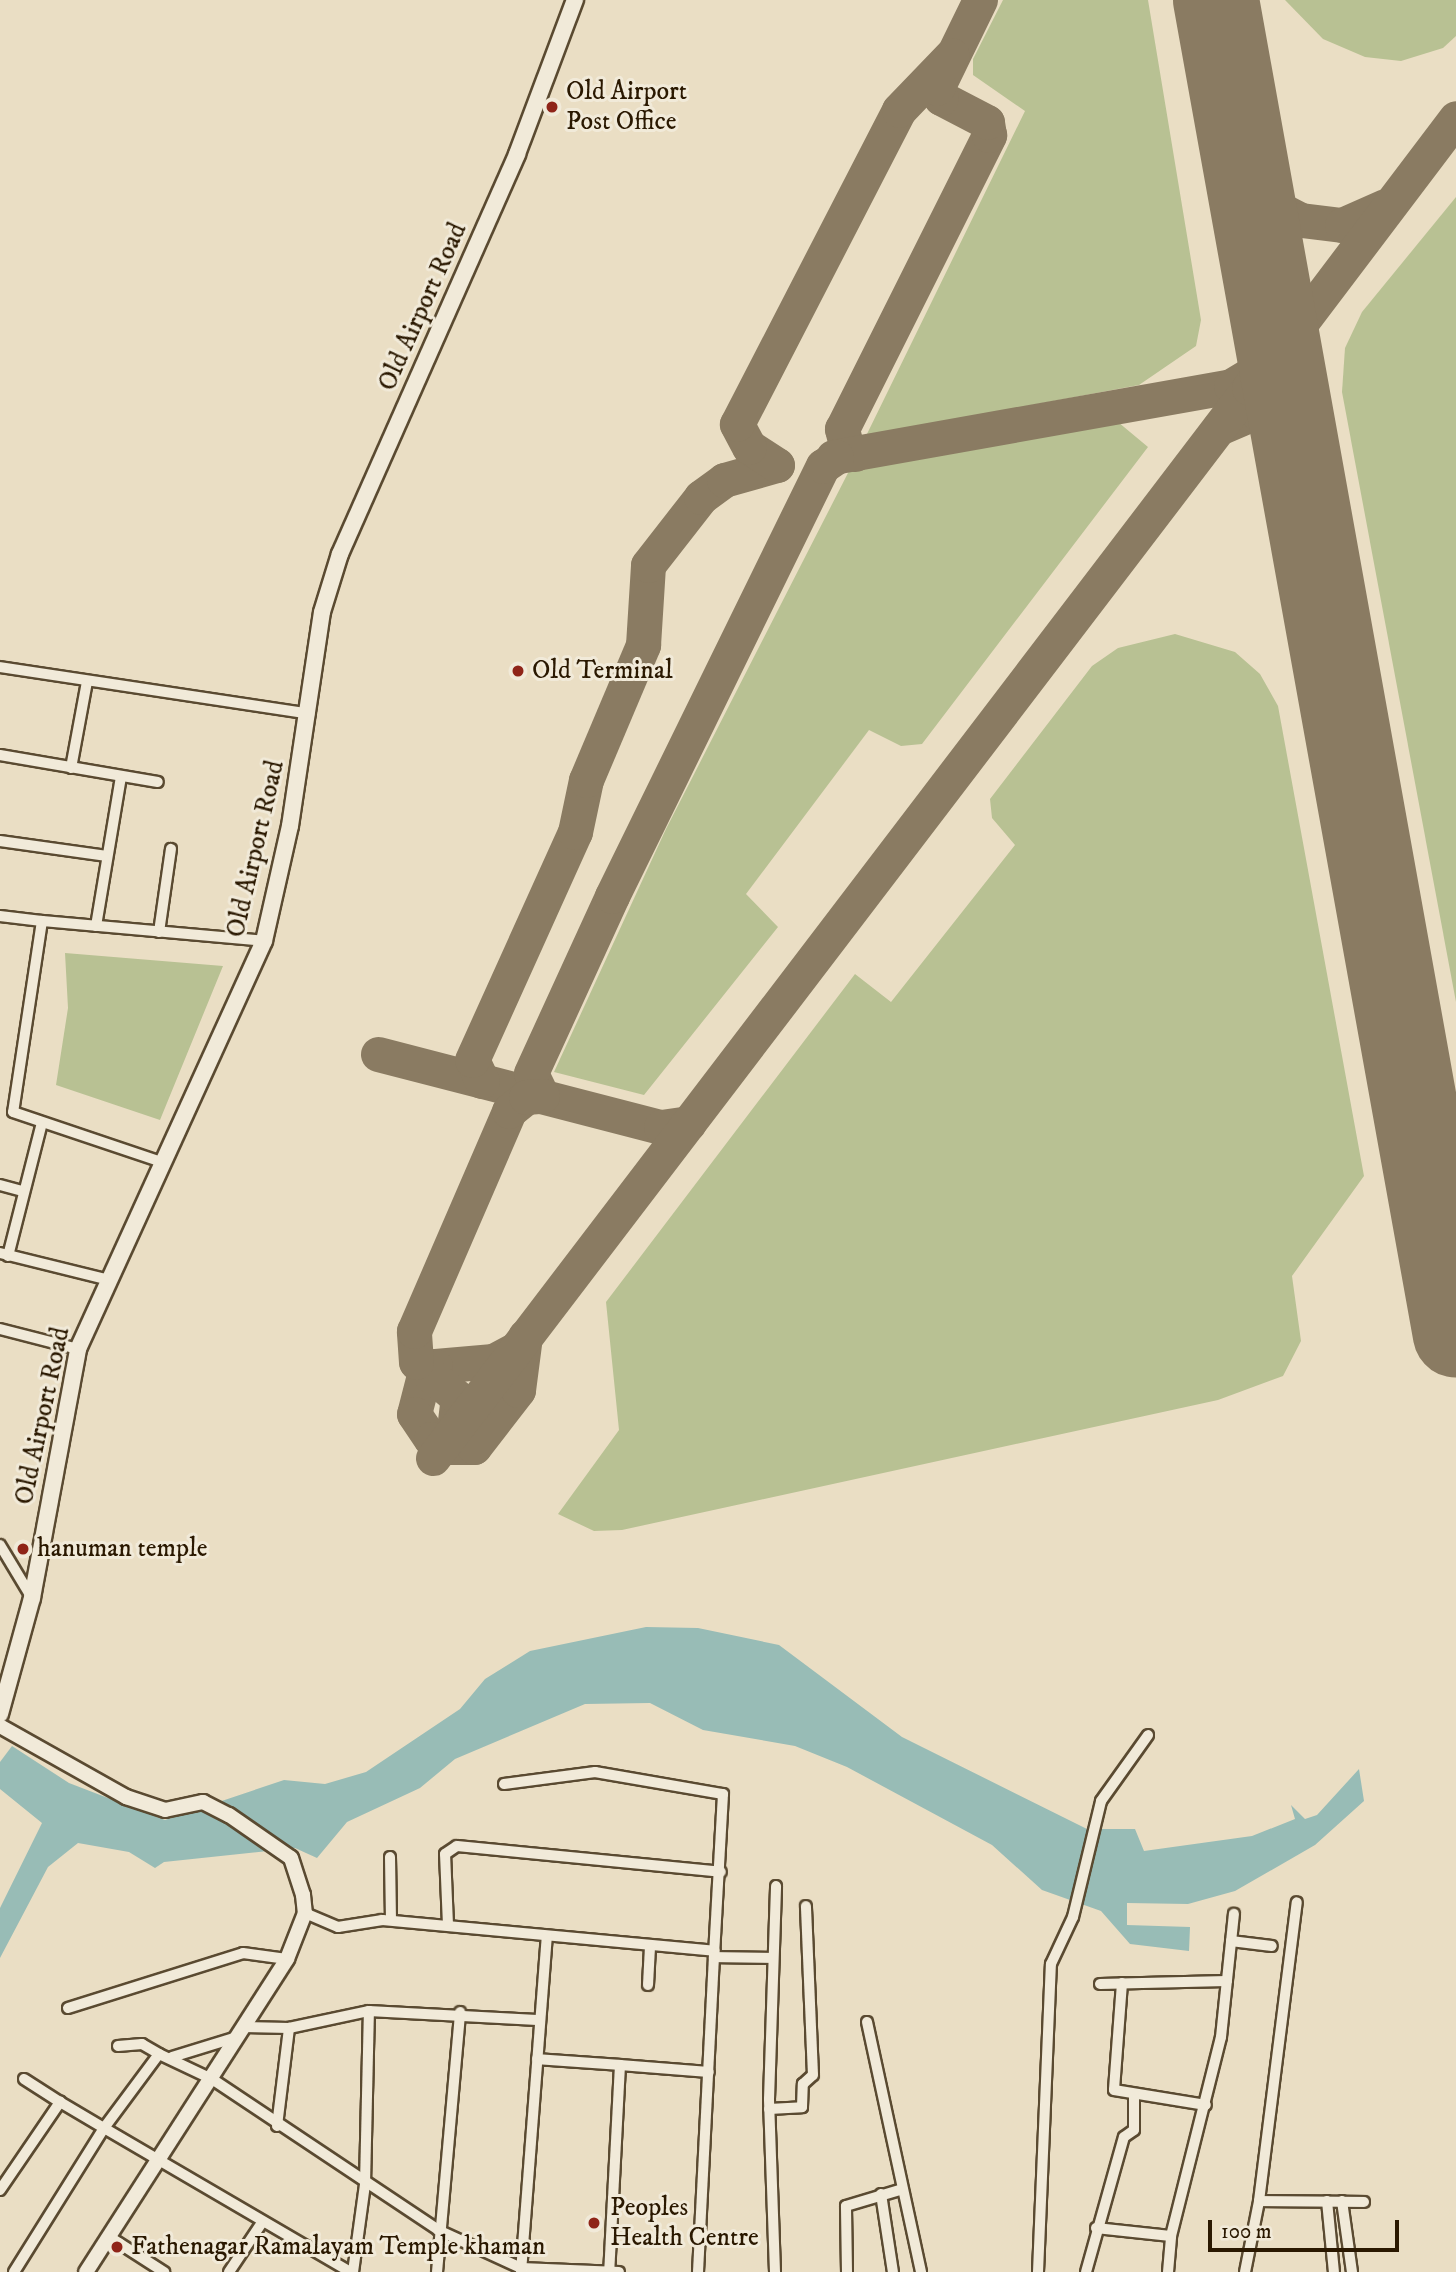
<!DOCTYPE html>
<style>
body{margin:0}
#map{position:relative;width:1456px;height:2272px;overflow:hidden;background:#eadec4;font-family:"IM FELL DW Pica",serif}
div>[style]{position:absolute}
.green>*{inset:0;background:#b8c193}
.water>*{inset:0;background:#98bcb6}
.taxiway>*{height:35px;margin:-17.5px;padding:0 17.5px;transform-origin:17.5px;border-radius:17.5px;background:#8a7b62}
.runway>*{height:86px;margin:-43px;padding:0 43px;transform-origin:43px;border-radius:43px;background:#8a7b62}
.roads{filter:drop-shadow(2px 0 #5a4a31) drop-shadow(-2px 0 #5a4a31) drop-shadow(0 2px #5a4a31) drop-shadow(0 -2px #5a4a31)}
.minor>*{height:10px;margin:-5px;padding:0 5px;transform-origin:5px;border-radius:5px;background:#f1ead9}
.tertiary>*{height:14px;margin:-7px;padding:0 7px;transform-origin:7px;border-radius:7px;background:#f1ead9}
.secondary>*{height:16px;margin:-8px;padding:0 8px;transform-origin:8px;border-radius:8px;background:#f1ead9}
.dots>*{width:19px;height:19px;translate:-50% -50%;box-sizing:border-box;border:4px solid #f1ead9;border-radius:50%}
span{translate:-50% -50%;white-space:nowrap;text-align:center;line-height:1.15;-webkit-text-stroke:6px #f1ead9;paint-order:stroke}
.poi-label{font-size:26px;color:#2a1800}
.left{translate:0 -50%;text-align:left}
.street-label{font-size:26px;color:#2a1800}
.scale{position:absolute;left:1208px;top:2220px;width:191px;height:32px;box-sizing:border-box;border:4px solid #2a1800;border-top:0;padding-left:9px;font-size:21px;line-height:24px;white-space:nowrap;color:#2a1800;-webkit-text-stroke:5px #f1ead9;paint-order:stroke}
</style>
<div id="map">
<div class="green">
<div style="clip-path:polygon(1003px 0,1148px 0,1201px 320px,1196px 346px,1139px 385px,866px 436px,1025px 111px,973px 75px,973px 59px)"></div>
<div style="clip-path:polygon(1285px 0,1456px 0,1456px 36px,1443px 48px,1401px 61px,1365px 57px,1323px 39px)"></div>
<div style="clip-path:polygon(1456px 197px,1456px 1002px,1342px 392px,1345px 348px,1362px 312px)"></div>
<div style="clip-path:polygon(1118px 422px,1148px 447px,922px 744px,901px 746px,869px 730px,746px 894px,778px 927px,644px 1095px,554px 1072px,666px 829px,849px 471px)"></div>
<div style="clip-path:polygon(1175px 634px,1235px 652px,1260px 674px,1278px 706px,1364px 1176px,1292px 1276px,1301px 1341px,1283px 1376px,1218px 1400px,622px 1530px,594px 1531px,558px 1514px,619px 1430px,606px 1302px,855px 974px,891px 1002px,1015px 845px,992px 818px,990px 799px,1092px 666px,1118px 648px)"></div>
<div style="clip-path:polygon(65px 953px,223px 966px,160px 1120px,56px 1085px,68px 1008px)"></div>
</div>
<div class="water">
<div style="clip-path:polygon(646px 1627px,698px 1628px,779px 1645px,902px 1737px,1087px 1829px,1135px 1829px,1144px 1851px,1252px 1836px,1295px 1819px,1291px 1805px,1305px 1819px,1317px 1815px,1359px 1769px,1364px 1801px,1315px 1845px,1235px 1891px,1188px 1904px,1127px 1903px,1127px 1925px,1190px 1927px,1189px 1951px,1130px 1944px,1101px 1911px,1042px 1890px,992px 1845px,847px 1767px,795px 1746px,703px 1730px,650px 1703px,585px 1704px,455px 1759px,420px 1788px,347px 1822px,317px 1858px,295px 1848px,164px 1862px,155px 1868px,129px 1852px,78px 1843px,48px 1867px,0 1958px,0 1908px,42px 1823px,0 1789px,0 1762px,12px 1746px,69px 1783px,165px 1820px,284px 1780px,325px 1784px,366px 1772px,460px 1709px,485px 1679px,530px 1651px)"></div>
</div>
<div class="taxiway">
<div style="left:1250px;top:176px;width:25px;rotate:67deg"></div>
<div style="left:1260px;top:199px;width:46px;rotate:27.1deg"></div>
<div style="left:1301px;top:220px;width:41px;rotate:7deg"></div>
<div style="left:1342px;top:225px;width:47px;rotate:-23.8deg"></div>
<div style="left:1283px;top:364px;width:34px;rotate:-71deg"></div>
<div style="left:1294px;top:332px;width:268px;rotate:-52.9deg"></div>
<div style="left:1219px;top:428px;width:40px;rotate:-23.4deg"></div>
<div style="left:1256px;top:412px;width:32px;rotate:30deg"></div>
<div style="left:1284px;top:428px;width:25px;rotate:53deg"></div>
<div style="left:855px;top:454px;width:9px;rotate:-148deg"></div>
<div style="left:847px;top:449px;width:21px;rotate:-104deg"></div>
<div style="left:842px;top:429px;width:329px;rotate:-63.4deg"></div>
<div style="left:989px;top:135px;width:13px;rotate:-99deg"></div>
<div style="left:987px;top:122px;width:52px;rotate:-152.4deg"></div>
<div style="left:941px;top:98px;width:11px;rotate:-112deg"></div>
<div style="left:937px;top:88px;width:98px;rotate:-64deg"></div>
<div style="left:833px;top:457px;width:404px;rotate:-10.1deg"></div>
<div style="left:1231px;top:386px;width:33px;rotate:-31deg"></div>
<div style="left:378px;top:1054px;width:292px;rotate:14.5deg"></div>
<div style="left:661px;top:1127px;width:28px;rotate:-8deg"></div>
<div style="left:482px;top:1081px;width:23px;rotate:-115deg"></div>
<div style="left:472px;top:1060px;width:250px;rotate:-65.7deg"></div>
<div style="left:575px;top:832px;width:53px;rotate:-78.1deg"></div>
<div style="left:586px;top:780px;width:147px;rotate:-67.1deg"></div>
<div style="left:643px;top:645px;width:80px;rotate:-86.4deg"></div>
<div style="left:648px;top:565px;width:86px;rotate:-52.1deg"></div>
<div style="left:701px;top:497px;width:29px;rotate:-36deg"></div>
<div style="left:724px;top:480px;width:55px;rotate:-15.8deg"></div>
<div style="left:777px;top:465px;width:33px;rotate:-147deg"></div>
<div style="left:749px;top:447px;width:26px;rotate:-118deg"></div>
<div style="left:737px;top:424px;width:353px;rotate:-62.7deg"></div>
<div style="left:899px;top:110px;width:76px;rotate:-46.1deg"></div>
<div style="left:542px;top:1096px;width:25px;rotate:-116deg"></div>
<div style="left:531px;top:1073px;width:195px;rotate:-65.4deg"></div>
<div style="left:612px;top:896px;width:479px;rotate:-63.9deg"></div>
<div style="left:823px;top:466px;width:16px;rotate:-35deg"></div>
<div style="left:516px;top:1349px;width:26px;rotate:152deg"></div>
<div style="left:493px;top:1361px;width:58px;rotate:175.1deg"></div>
<div style="left:435px;top:1366px;width:14px;rotate:141deg"></div>
<div style="left:424px;top:1375px;width:40px;rotate:104.4deg"></div>
<div style="left:414px;top:1414px;width:30px;rotate:56deg"></div>
<div style="left:431px;top:1439px;width:18px;rotate:27deg"></div>
<div style="left:447px;top:1447px;width:27px"></div>
<div style="left:474px;top:1447px;width:72px;rotate:-52.3deg"></div>
<div style="left:518px;top:1390px;width:54px;rotate:-82.6deg"></div>
<div style="left:454px;top:1429px;width:31px;rotate:-83deg"></div>
<div style="left:458px;top:1398px;width:55px;rotate:-139.4deg"></div>
<div style="left:416px;top:1362px;width:31px;rotate:-94deg"></div>
<div style="left:414px;top:1331px;width:240px;rotate:-66.6deg"></div>
<div style="left:509px;top:1111px;width:22px;rotate:-39deg"></div>
<div style="left:526px;top:1097px;width:16px;rotate:-4deg"></div>
<div style="left:433px;top:1458px;width:1346px;rotate:-52.67deg"></div>
<div style="left:1249px;top:388px;width:39px;rotate:-58deg"></div>
<div style="left:1270px;top:355px;width:31px;rotate:-77deg"></div>
</div>
<div class="runway">
<div style="left:1216px;top:0;width:1356px;rotate:79.81deg"></div>
</div>
<div class="roads">
<div class="minor">
<div style="left:0;top:667px;width:313px;rotate:8.6deg"></div>
<div style="left:0;top:755px;width:160px;rotate:9.7deg"></div>
<div style="left:71px;top:768px;width:87px;rotate:-79.5deg"></div>
<div style="left:0;top:841px;width:108px;rotate:8deg"></div>
<div style="left:0;top:916px;width:42px;rotate:6.8deg"></div>
<div style="left:42px;top:921px;width:193px;rotate:98.6deg"></div>
<div style="left:13px;top:1112px;width:154px;rotate:18.6deg"></div>
<div style="left:42px;top:921px;width:223px;rotate:5.1deg"></div>
<div style="left:96px;top:926px;width:152px;rotate:-80.5deg"></div>
<div style="left:159px;top:932px;width:84px;rotate:-81.8deg"></div>
<div style="left:0;top:1185px;width:24px;rotate:15deg"></div>
<div style="left:0;top:1253px;width:108px;rotate:13.9deg"></div>
<div style="left:8px;top:1256px;width:137px;rotate:-75.7deg"></div>
<div style="left:0;top:1329px;width:81px;rotate:14.4deg"></div>
<div style="left:0;top:1545px;width:62px;rotate:58.9deg"></div>
<div style="left:504px;top:1784px;width:92px;rotate:-7.5deg"></div>
<div style="left:595px;top:1772px;width:130px;rotate:9.8deg"></div>
<div style="left:723px;top:1794px;width:163px;rotate:93.2deg"></div>
<div style="left:390px;top:1857px;width:63px;rotate:89.1deg"></div>
<div style="left:305px;top:1913px;width:36px;rotate:23deg"></div>
<div style="left:338px;top:1927px;width:45px;rotate:-9deg"></div>
<div style="left:382px;top:1920px;width:334px;rotate:5.3deg"></div>
<div style="left:448px;top:1925px;width:71px;rotate:-92.4deg"></div>
<div style="left:445px;top:1854px;width:14px;rotate:-34deg"></div>
<div style="left:457px;top:1846px;width:265px;rotate:5.6deg"></div>
<div style="left:1231px;top:1941px;width:41px;rotate:7deg"></div>
<div style="left:1122px;top:1983px;width:107px;rotate:94.3deg"></div>
<div style="left:1114px;top:2090px;width:93px;rotate:9.3deg"></div>
<div style="left:1100px;top:1984px;width:127px;rotate:-1.4deg"></div>
<div style="left:648px;top:1985px;width:39px;rotate:-87deg"></div>
<div style="left:68px;top:2008px;width:183px;rotate:-17.4deg"></div>
<div style="left:243px;top:1953px;width:44px;rotate:7.8deg"></div>
<div style="left:867px;top:2022px;width:256px;rotate:77.8deg"></div>
<div style="left:244px;top:2027px;width:45px;rotate:1.3deg"></div>
<div style="left:289px;top:2028px;width:82px;rotate:-12deg"></div>
<div style="left:118px;top:2046px;width:24px;rotate:-5deg"></div>
<div style="left:142px;top:2044px;width:20px;rotate:30deg"></div>
<div style="left:172px;top:2057px;width:68px;rotate:-17.1deg"></div>
<div style="left:537px;top:2059px;width:83px;rotate:4.1deg"></div>
<div style="left:620px;top:2065px;width:207px;rotate:93deg"></div>
<div style="left:620px;top:2065px;width:89px;rotate:4.5deg"></div>
<div style="left:24px;top:2079px;width:43px;rotate:32.6deg"></div>
<div style="left:769px;top:2109px;width:33px;rotate:-3deg"></div>
<div style="left:802px;top:2107px;width:23px;rotate:-88deg"></div>
<div style="left:803px;top:2084px;width:13px;rotate:-42deg"></div>
<div style="left:813px;top:2075px;width:169px;rotate:-92.4deg"></div>
<div style="left:277px;top:2126px;width:99px;rotate:-83deg"></div>
<div style="left:0;top:2190px;width:107px;rotate:-55.7deg"></div>
<div style="left:60px;top:2102px;width:51px;rotate:30.6deg"></div>
<div style="left:104px;top:2128px;width:92px;rotate:-53.4deg"></div>
<div style="left:159px;top:2054px;width:59px;rotate:25.3deg"></div>
<div style="left:212px;top:2079px;width:272px;rotate:33.7deg"></div>
<div style="left:438px;top:2230px;width:91px;rotate:24.6deg"></div>
<div style="left:521px;top:2268px;width:98px;rotate:2.3deg"></div>
<div style="left:881px;top:2194px;width:79px;rotate:81.3deg"></div>
<div style="left:1259px;top:2201px;width:301px;rotate:-82.8deg"></div>
<div style="left:1327px;top:2201px;width:71px;rotate:84.4deg"></div>
<div style="left:1342px;top:2201px;width:72px;rotate:82deg"></div>
<div style="left:1096px;top:2228px;width:75px;rotate:6.1deg"></div>
<div style="left:108px;top:2236px;width:67px;rotate:32.7deg"></div>
<div style="left:14px;top:2272px;width:170px;rotate:-58deg"></div>
<div style="left:104px;top:2128px;width:285px;rotate:30.3deg"></div>
<div style="left:229px;top:2272px;width:58px;rotate:-56.3deg"></div>
<div style="left:353px;top:2272px;width:89px;rotate:-82.2deg"></div>
<div style="left:365px;top:2184px;width:173px;rotate:-88.7deg"></div>
<div style="left:369px;top:2011px;width:168px;rotate:3.1deg"></div>
<div style="left:437px;top:2272px;width:261px;rotate:-84.9deg"></div>
<div style="left:521px;top:2272px;width:337px;rotate:-85.6deg"></div>
<div style="left:698px;top:2272px;width:315px;rotate:-87.1deg"></div>
<div style="left:714px;top:1957px;width:58px;rotate:1deg"></div>
<div style="left:775px;top:2272px;width:173px;rotate:-92deg"></div>
<div style="left:769px;top:2099px;width:213px;rotate:-88.1deg"></div>
<div style="left:847px;top:2272px;width:66px;rotate:-90.9deg"></div>
<div style="left:846px;top:2206px;width:59px;rotate:-16.6deg"></div>
<div style="left:1038px;top:2272px;width:308px;rotate:-87.6deg"></div>
<div style="left:1051px;top:1964px;width:52px;rotate:-64.9deg"></div>
<div style="left:1073px;top:1917px;width:119px;rotate:-76.4deg"></div>
<div style="left:1101px;top:1801px;width:81px;rotate:-54.5deg"></div>
<div style="left:1086px;top:2272px;width:140px;rotate:-74.3deg"></div>
<div style="left:1124px;top:2137px;width:12px;rotate:-35deg"></div>
<div style="left:1134px;top:2130px;width:36px;rotate:-90deg"></div>
<div style="left:1168px;top:2272px;width:36px;rotate:-85deg"></div>
<div style="left:1171px;top:2236px;width:205px;rotate:-75.9deg"></div>
<div style="left:1221px;top:2037px;width:124px;rotate:-84deg"></div>
<div style="left:1245px;top:2272px;width:72px;rotate:-78.8deg"></div>
<div style="left:1259px;top:2201px;width:105px;rotate:0.5deg"></div>
</div>
<div class="tertiary">
<div style="left:0;top:1726px;width:145px;rotate:29.4deg"></div>
<div style="left:126px;top:1797px;width:41px;rotate:18.4deg"></div>
<div style="left:165px;top:1810px;width:39px;rotate:-12deg"></div>
<div style="left:203px;top:1802px;width:29px;rotate:27deg"></div>
<div style="left:229px;top:1815px;width:75px;rotate:34.7deg"></div>
<div style="left:291px;top:1858px;width:39px;rotate:72deg"></div>
<div style="left:303px;top:1895px;width:18px;rotate:84deg"></div>
<div style="left:305px;top:1913px;width:49px;rotate:111.4deg"></div>
<div style="left:287px;top:1959px;width:372px;rotate:122.7deg"></div>
</div>
<div class="secondary">
<div style="left:0;top:1714px;width:120px;rotate:-74.6deg"></div>
<div style="left:32px;top:1598px;width:253px;rotate:-79.5deg"></div>
<div style="left:78px;top:1349px;width:448px;rotate:-65.5deg"></div>
<div style="left:264px;top:941px;width:118px;rotate:-77.3deg"></div>
<div style="left:290px;top:826px;width:216px;rotate:-81.5deg"></div>
<div style="left:322px;top:612px;width:61px;rotate:-72.8deg"></div>
<div style="left:340px;top:554px;width:437px;rotate:-66.1deg"></div>
<div style="left:517px;top:154px;width:165px;rotate:-69.4deg"></div>
</div>
</div>
<div class="dots">
<div style="left:552px;top:107px;background:#8f2418"></div>
<div style="left:518px;top:671px;background:#8f2418"></div>
<div style="left:23px;top:1549px;background:#8f2418"></div>
<div style="left:594px;top:2223px;background:#8f2418"></div>
<div style="left:117px;top:2247px;background:#8f2418"></div>
</div>
<div class="poi-label">
<span class="left" style="left:566px;top:107px">Old Airport<br>Post Office</span>
<span class="left" style="left:532px;top:671px">Old Terminal</span>
<span class="left" style="left:37px;top:1549px">hanuman temple</span>
<span class="left" style="left:610px;top:2223px">Peoples<br>Health Centre</span>
<span class="left" style="left:131px;top:2247px">Fathenagar Ramalayam Temple khaman</span>
</div>
<div class="street-label">
<span style="left:423px;top:307px;rotate:-66deg">Old Airport Road</span>
<span style="left:256px;top:849px;rotate:-77deg">Old Airport Road</span>
<span style="left:43px;top:1416px;rotate:-78deg">Old Airport Road</span>
</div>
<div class="scale">100 m</div>
</div>
